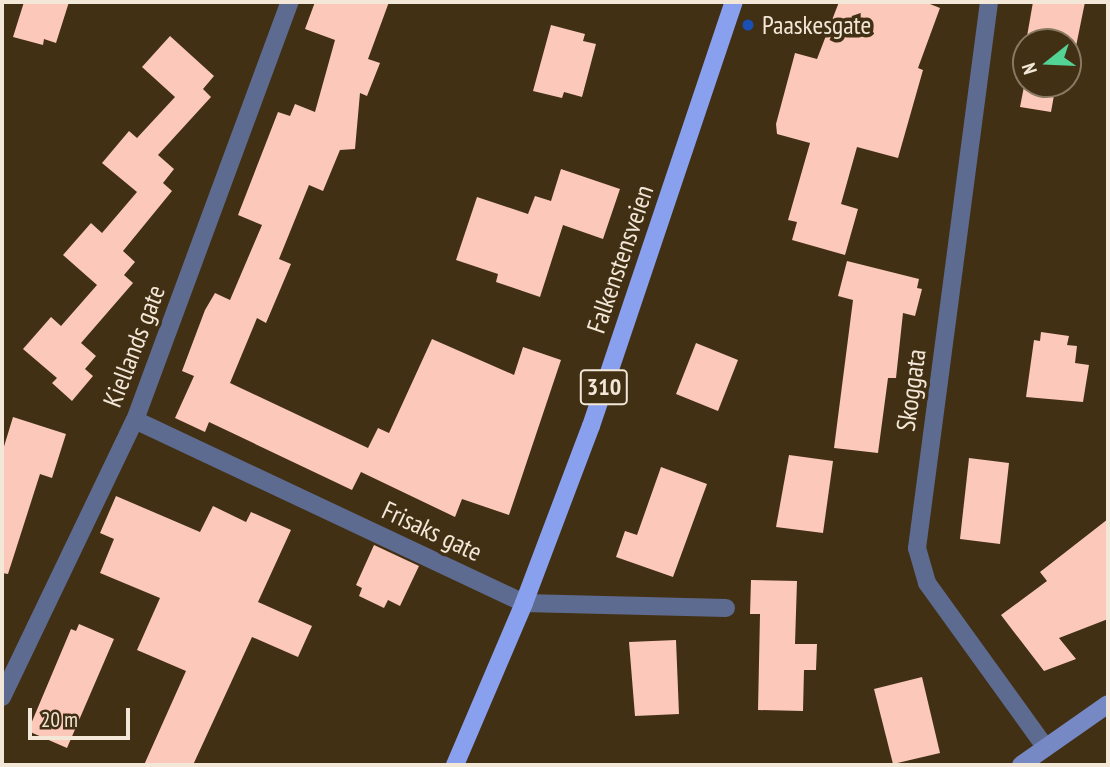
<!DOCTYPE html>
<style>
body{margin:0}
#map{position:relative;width:1110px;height:767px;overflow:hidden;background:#423015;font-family:"PT Sans Narrow",sans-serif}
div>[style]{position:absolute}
.building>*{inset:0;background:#fbc8ba}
.lane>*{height:18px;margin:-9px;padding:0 9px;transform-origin:9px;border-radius:9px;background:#5e6b91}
.street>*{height:18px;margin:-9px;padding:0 9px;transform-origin:9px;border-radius:9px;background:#5e6b91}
.secondary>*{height:18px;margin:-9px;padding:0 9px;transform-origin:9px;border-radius:9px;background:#7689c5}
.primary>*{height:18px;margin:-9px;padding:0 9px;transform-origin:9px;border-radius:9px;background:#88a0ee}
.dots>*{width:19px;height:19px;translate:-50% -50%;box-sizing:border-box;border:4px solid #423015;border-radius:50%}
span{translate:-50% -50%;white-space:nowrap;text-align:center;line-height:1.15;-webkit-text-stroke:7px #423015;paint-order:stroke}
.shield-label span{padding:2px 5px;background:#423015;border:2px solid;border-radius:5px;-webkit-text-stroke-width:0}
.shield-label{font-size:24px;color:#f3e7d8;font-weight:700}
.poi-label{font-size:26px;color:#f3e7d8}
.left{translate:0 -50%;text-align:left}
.street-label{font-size:26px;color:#f3e7d8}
.frame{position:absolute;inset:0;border:4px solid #f3e7d8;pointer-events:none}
.north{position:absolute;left:1012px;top:28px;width:70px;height:70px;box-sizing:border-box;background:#423015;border:2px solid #897963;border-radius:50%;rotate:252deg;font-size:19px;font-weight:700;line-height:28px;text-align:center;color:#f3e7d8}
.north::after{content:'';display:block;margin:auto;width:24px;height:32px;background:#53d396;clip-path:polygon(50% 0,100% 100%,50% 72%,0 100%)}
.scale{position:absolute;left:28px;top:708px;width:102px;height:32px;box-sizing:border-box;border:4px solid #f3e7d8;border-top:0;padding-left:9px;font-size:21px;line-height:24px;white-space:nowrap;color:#f3e7d8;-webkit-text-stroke:5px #423015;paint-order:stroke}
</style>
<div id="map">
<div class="building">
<div style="clip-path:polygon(24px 2px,69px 2px,56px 43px,44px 39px,43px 45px,13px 37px)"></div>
<div style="clip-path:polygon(315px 2px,389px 2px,368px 59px,380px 63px,367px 96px,360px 93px,355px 149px,340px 150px,323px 191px,309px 185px,279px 259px,291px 264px,266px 323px,257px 318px,230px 383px,368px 448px,378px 428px,389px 433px,432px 339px,514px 375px,523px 347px,561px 360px,509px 515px,462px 499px,455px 517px,361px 472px,352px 490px,209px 422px,205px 432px,175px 418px,194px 376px,182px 371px,205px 310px,215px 293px,230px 300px,262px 225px,238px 215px,278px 112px,290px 116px,295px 104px,315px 112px,335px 40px,305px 29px)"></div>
<div style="clip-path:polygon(839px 2px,925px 2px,940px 8px,918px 68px,923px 70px,898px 158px,857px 147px,841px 204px,858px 209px,845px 255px,792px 240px,797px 222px,788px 220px,810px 143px,777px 134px,776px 124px,795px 53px,817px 59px)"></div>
<div style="clip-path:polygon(1033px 2px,1085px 2px,1069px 81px,1068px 42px,1026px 42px)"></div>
<div style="clip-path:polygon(551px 25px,585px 34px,583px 41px,596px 44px,582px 97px,564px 92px,562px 98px,533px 91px)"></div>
<div style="clip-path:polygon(170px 36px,214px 76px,203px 89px,211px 97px,158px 155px,174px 169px,163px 183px,172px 191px,123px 251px,135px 262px,124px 275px,133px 283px,81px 343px,96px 356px,85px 369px,93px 376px,72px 401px,52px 383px,57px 378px,23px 349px,51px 317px,61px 326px,97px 285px,63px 255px,91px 223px,102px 233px,137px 192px,102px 163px,129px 131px,137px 138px,175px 97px,142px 67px)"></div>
<div style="clip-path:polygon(1026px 76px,1026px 84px,1056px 84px,1051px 112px,1020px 107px)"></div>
<div style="clip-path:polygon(561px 169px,620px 189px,603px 239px,563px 225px,540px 297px,496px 282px,498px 274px,456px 260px,477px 197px,528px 214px,535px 196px,551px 201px)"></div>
<div style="clip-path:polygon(847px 261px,919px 279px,917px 288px,922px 289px,915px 316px,903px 313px,896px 378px,888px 378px,878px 453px,834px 448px,853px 300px,838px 296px)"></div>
<div style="clip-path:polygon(1041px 332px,1069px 336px,1067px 345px,1077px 346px,1075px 363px,1089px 365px,1083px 402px,1026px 397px,1034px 340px,1040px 341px)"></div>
<div style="clip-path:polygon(696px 343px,738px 360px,718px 411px,676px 394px)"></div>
<div style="clip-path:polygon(13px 417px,66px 434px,52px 478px,40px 474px,8px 574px,2px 573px,2px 453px)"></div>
<div style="clip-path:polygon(789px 455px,833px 461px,823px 533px,776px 527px)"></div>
<div style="clip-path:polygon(969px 458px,1009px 463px,1000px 544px,960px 539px)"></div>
<div style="clip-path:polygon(661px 467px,707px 484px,673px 577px,616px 557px,625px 531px,637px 535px)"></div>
<div style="clip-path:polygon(116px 496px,200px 532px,213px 506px,246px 522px,251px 512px,291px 530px,258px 602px,312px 626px,298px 657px,252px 637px,193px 765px,144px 765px,186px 671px,137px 650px,160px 598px,100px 573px,114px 539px,100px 533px)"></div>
<div style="clip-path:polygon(1108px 519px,1108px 619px,1059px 638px,1076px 659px,1044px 671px,1001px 615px,1047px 581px,1040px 572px)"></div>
<div style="clip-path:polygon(374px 545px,419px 566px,400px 606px,388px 600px,384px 608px,359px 596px,362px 588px,356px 585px)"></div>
<div style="clip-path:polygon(751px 580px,797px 581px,795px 644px,817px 644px,816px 670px,804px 670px,803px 711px,758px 710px,760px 614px,750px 614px)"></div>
<div style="clip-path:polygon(79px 624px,114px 639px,67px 748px,28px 731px,71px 629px,76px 631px)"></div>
<div style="clip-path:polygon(676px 640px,679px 714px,635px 716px,629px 642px)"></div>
<div style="clip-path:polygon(922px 677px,940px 753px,893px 764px,874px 689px)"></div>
</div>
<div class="lane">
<div style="left:524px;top:603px;width:202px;rotate:1.4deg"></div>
</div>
<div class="street">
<div style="left:989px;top:2px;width:551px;rotate:97.51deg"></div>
<div style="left:917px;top:548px;width:36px;rotate:74deg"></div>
<div style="left:927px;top:583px;width:203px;rotate:54.2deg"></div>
<div style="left:135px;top:420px;width:430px;rotate:25.2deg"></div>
<div style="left:2px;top:697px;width:307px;rotate:-64.4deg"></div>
<div style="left:135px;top:420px;width:446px;rotate:-69.7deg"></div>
</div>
<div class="secondary">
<div style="left:1021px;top:765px;width:106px;rotate:-35deg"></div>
</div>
<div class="primary">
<div style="left:455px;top:765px;width:176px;rotate:-66.9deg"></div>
<div style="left:524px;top:603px;width:189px;rotate:-69.3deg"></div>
<div style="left:591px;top:426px;width:447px;rotate:-71.4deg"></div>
</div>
<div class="dots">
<div style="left:748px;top:25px;background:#1a4fb4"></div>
</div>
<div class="shield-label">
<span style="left:604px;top:387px">310</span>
</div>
<div class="poi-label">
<span class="left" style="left:762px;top:25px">Paaskesgate</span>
</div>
<div class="street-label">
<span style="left:620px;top:259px;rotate:-71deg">Falkenstensveien</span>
<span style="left:134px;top:346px;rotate:-69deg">Kiellands gate</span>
<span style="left:911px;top:390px;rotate:-82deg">Skoggata</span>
<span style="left:432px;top:531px;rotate:25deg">Frisaks gate</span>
</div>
<div class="frame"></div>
<div class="north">N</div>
<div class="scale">20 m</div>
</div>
